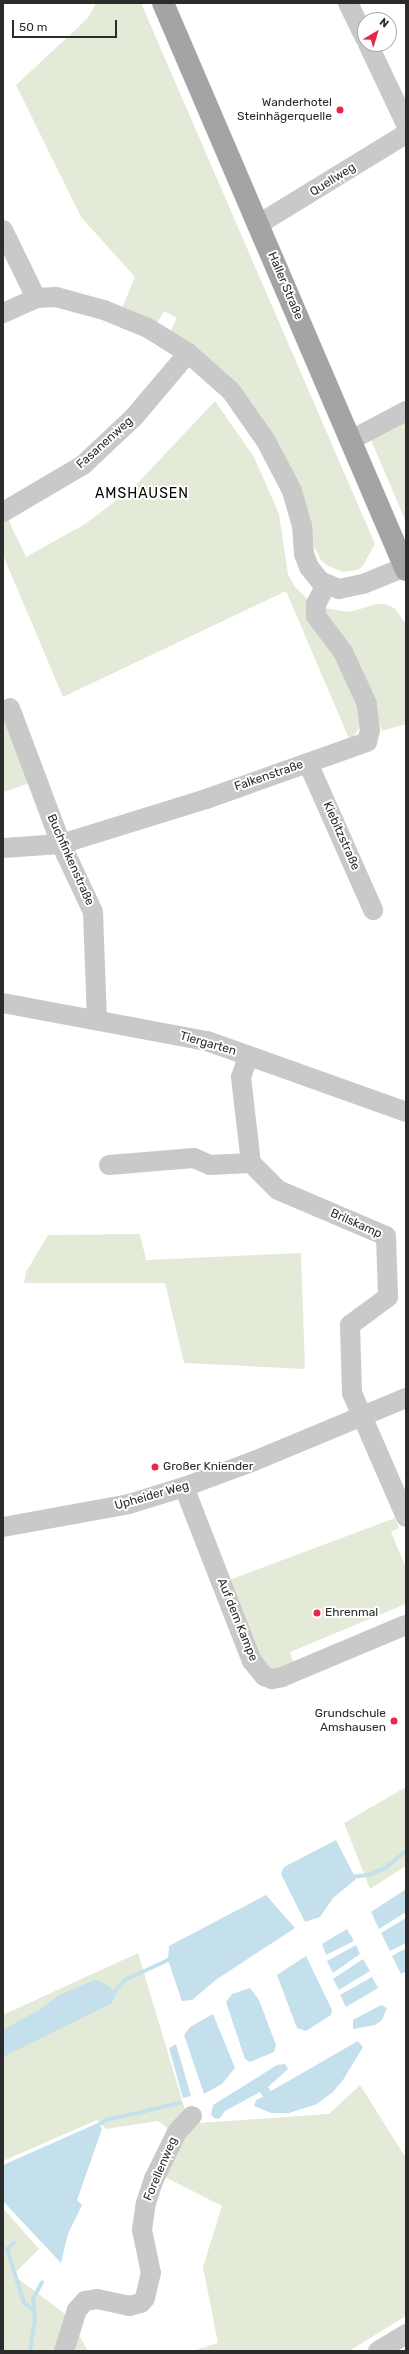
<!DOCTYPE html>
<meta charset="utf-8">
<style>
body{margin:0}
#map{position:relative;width:409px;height:2354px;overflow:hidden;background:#fff;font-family:Rubik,sans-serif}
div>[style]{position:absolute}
.green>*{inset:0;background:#e4ead8}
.water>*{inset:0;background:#c3e0ec}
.stream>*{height:4px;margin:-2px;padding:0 2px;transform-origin:2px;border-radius:2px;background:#c3e0ec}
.minor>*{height:20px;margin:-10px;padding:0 10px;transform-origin:10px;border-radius:10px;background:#c9c9c9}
.major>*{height:22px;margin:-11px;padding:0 11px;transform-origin:11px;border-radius:11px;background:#a4a4a4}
.dots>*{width:11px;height:11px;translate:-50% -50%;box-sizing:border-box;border:2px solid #fff;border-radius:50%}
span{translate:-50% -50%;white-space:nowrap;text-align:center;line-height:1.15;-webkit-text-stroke:4px #fff;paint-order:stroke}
.poi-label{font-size:12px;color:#2c2c2c}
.right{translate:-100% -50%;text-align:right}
.left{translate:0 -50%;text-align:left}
.street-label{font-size:12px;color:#2c2c2c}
.quarter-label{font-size:14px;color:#000;letter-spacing:1px}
.frame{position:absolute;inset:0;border:4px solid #2c2c2c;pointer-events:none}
.north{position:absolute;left:357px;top:12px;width:40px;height:40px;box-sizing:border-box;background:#fff;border:1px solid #ababab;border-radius:50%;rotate:38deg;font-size:11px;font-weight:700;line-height:16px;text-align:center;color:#2c2c2c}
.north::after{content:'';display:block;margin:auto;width:14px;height:18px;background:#ec2448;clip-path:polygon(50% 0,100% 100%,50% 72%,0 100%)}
.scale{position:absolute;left:12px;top:20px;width:105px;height:18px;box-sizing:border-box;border:2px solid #2c2c2c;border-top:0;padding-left:5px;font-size:12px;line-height:14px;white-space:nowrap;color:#2c2c2c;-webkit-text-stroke:3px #fff;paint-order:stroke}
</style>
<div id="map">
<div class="green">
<div style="clip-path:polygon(96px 3px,141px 3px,375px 544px,362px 567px,357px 570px,343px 572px,328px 566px,321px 560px,314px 547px,310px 518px,278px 445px,170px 332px,177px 318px,164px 311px,157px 324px,122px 308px,135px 277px,81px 217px,16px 85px,88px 18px)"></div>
<div style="clip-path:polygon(215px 401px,254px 457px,279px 514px,288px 574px,295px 587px,310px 601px,358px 701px,361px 726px,350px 741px,286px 591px,63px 697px,3px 555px,3px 519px,7px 517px,26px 557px,85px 524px,133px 488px)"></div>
<div style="clip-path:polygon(406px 420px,406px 522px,371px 440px)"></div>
<div style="clip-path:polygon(377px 604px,386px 604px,395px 609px,406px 624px,406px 724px,382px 731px,367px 684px,323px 608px,350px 612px)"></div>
<div style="clip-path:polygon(3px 707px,33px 782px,3px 792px)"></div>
<div style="clip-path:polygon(140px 1234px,146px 1260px,301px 1253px,305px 1369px,184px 1363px,165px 1283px,24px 1283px,26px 1272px,48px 1235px)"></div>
<div style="clip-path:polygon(395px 1518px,399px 1528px,391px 1532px,406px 1568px,406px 1604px,290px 1652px,294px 1665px,273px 1670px,261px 1664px,229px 1580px)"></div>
<div style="clip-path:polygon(406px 1787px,406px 1866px,370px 1889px,344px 1823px)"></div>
<div style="clip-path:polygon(138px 1953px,186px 2113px,199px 2123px,329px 2114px,360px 2085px,406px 2158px,406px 2316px,349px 2351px,192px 2351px,218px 2343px,203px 2267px,222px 2206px,161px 2175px,179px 2137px,158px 2121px,106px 2129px,97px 2120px,3px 2161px,3px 2015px)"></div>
<div style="clip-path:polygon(3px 2208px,39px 2249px,13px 2275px,68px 2316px,88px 2351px,3px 2351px)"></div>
</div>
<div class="water">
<div style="clip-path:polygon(336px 1840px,356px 1879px,333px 1898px,320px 1917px,305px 1922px,281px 1874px,284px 1867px)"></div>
<div style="clip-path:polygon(406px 1889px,406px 1912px,379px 1929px,371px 1912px)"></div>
<div style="clip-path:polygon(266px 1895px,295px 1928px,217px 1979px,192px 2000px,182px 2001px,168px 1960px,169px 1946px)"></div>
<div style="clip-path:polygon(406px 1918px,406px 1943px,390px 1951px,381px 1933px)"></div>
<div style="clip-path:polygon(347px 1929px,354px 1941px,326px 1955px,322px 1944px)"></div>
<div style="clip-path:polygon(356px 1945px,360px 1954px,333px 1973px,327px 1961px)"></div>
<div style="clip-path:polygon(406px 1948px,406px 1971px,401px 1974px,392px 1956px)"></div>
<div style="clip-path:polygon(306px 1956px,332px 2010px,331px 2015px,306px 2031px,297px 2028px,277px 1975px)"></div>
<div style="clip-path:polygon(363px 1959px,370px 1971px,339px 1990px,333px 1979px)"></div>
<div style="clip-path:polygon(372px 1977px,378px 1988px,346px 2007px,340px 1995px)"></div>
<div style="clip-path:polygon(94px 1980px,101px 1981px,115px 1991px,116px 1995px,112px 2003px,3px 2057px,3px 2030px,44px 2007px,57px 1996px)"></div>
<div style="clip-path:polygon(250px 1988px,259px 2000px,276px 2045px,274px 2052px,250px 2062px,245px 2059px,226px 2002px,232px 1994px)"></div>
<div style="clip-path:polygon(381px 2005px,387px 2008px,382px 2020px,375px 2025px,353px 2029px,353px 2020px)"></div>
<div style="clip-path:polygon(213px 2014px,235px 2068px,222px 2084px,204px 2094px,184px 2035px,190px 2027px)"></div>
<div style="clip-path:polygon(358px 2041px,363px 2047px,343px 2080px,333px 2092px,317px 2104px,289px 2113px,271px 2113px,254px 2106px,256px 2100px,263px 2097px,260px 2092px,225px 2111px,220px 2118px,216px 2119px,211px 2115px,213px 2105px,277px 2065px,285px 2064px,288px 2069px,268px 2087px,271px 2091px)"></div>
<div style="clip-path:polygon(176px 2044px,191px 2096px,183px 2098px,169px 2048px)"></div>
<div style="clip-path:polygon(98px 2123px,102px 2129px,77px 2200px,82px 2205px,68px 2234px,61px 2263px,3px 2201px,3px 2165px)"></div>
</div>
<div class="stream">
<div style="left:350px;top:1877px;width:19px;rotate:-6deg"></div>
<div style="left:369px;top:1875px;width:17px;rotate:-24deg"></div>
<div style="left:385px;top:1868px;width:27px;rotate:-39deg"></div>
<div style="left:115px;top:1991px;width:15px;rotate:-48deg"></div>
<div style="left:125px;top:1980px;width:47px;rotate:-24.9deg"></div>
<div style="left:168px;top:1960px;width:5px;rotate:11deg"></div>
<div style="left:95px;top:2127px;width:13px;rotate:-32deg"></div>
<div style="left:106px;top:2120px;width:76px;rotate:-12.9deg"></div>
<div style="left:14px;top:2243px;width:9px;rotate:139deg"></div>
<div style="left:7px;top:2249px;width:57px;rotate:72.5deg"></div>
<div style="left:24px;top:2303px;width:12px;rotate:35deg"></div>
<div style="left:30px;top:2351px;width:31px;rotate:-81deg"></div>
<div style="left:35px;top:2320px;width:21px;rotate:-95deg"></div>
<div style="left:33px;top:2299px;width:19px;rotate:-62deg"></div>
</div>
<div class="minor">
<div style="left:348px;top:3px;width:39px;rotate:64deg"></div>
<div style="left:368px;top:44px;width:89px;rotate:64.6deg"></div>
<div style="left:259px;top:224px;width:172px;rotate:-31.5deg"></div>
<div style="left:3px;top:230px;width:76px;rotate:64.1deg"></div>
<div style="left:3px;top:313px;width:36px;rotate:-24deg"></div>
<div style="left:36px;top:298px;width:20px;rotate:-3deg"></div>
<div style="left:56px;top:297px;width:50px;rotate:15.2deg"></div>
<div style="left:104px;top:310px;width:48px;rotate:22.2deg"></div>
<div style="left:148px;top:328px;width:47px;rotate:32deg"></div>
<div style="left:188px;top:353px;width:57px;rotate:41.5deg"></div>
<div style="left:231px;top:391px;width:61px;rotate:55deg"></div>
<div style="left:266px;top:441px;width:56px;rotate:62.5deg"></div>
<div style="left:292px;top:491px;width:35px;rotate:74deg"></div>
<div style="left:302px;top:525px;width:29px;rotate:86deg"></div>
<div style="left:304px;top:554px;width:14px;rotate:69deg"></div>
<div style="left:309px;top:567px;width:18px;rotate:52deg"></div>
<div style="left:320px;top:581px;width:21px;rotate:23deg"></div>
<div style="left:339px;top:589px;width:25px;rotate:-12deg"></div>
<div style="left:363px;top:584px;width:45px;rotate:-22deg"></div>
<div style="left:351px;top:440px;width:62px;rotate:-27.8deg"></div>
<div style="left:3px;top:512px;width:93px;rotate:-30.4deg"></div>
<div style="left:83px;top:465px;width:70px;rotate:-43.3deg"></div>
<div style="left:134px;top:417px;width:84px;rotate:-49.8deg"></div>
<div style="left:10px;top:708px;width:145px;rotate:69.4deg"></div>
<div style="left:61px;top:844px;width:75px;rotate:64.8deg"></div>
<div style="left:93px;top:912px;width:107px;rotate:87.9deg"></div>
<div style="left:308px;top:763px;width:161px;rotate:66.1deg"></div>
<div style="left:3px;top:848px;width:58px;rotate:-3.9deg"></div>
<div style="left:61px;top:844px;width:152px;rotate:-17.2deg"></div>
<div style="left:206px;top:799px;width:171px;rotate:-19.5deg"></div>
<div style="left:367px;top:742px;width:12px;rotate:-76deg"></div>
<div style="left:370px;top:730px;width:26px;rotate:-97deg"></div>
<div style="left:367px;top:704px;width:57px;rotate:-114.8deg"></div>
<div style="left:343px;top:652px;width:45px;rotate:-126.9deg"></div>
<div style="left:316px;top:616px;width:12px;rotate:-90deg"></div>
<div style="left:316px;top:604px;width:21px;rotate:-62deg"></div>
<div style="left:3px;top:1003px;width:208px;rotate:10.6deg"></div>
<div style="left:207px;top:1041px;width:211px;rotate:19.6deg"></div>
<div style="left:248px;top:1056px;width:22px;rotate:108deg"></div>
<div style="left:241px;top:1077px;width:87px;rotate:83.4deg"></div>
<div style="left:251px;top:1163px;width:38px;rotate:45deg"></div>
<div style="left:278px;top:1190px;width:117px;rotate:23.1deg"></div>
<div style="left:386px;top:1236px;width:61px;rotate:88.1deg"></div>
<div style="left:388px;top:1297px;width:47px;rotate:143.6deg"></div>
<div style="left:350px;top:1325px;width:68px;rotate:88.3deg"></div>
<div style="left:352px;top:1393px;width:135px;rotate:66.5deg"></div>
<div style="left:109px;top:1165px;width:85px;rotate:-4.7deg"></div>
<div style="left:194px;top:1158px;width:17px;rotate:24deg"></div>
<div style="left:210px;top:1165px;width:41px;rotate:-2.8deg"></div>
<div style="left:184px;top:1487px;width:187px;rotate:68.7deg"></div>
<div style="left:252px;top:1661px;width:19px;rotate:51deg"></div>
<div style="left:264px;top:1676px;width:9px;rotate:21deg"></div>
<div style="left:272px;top:1679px;width:10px;rotate:-11deg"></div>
<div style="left:282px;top:1677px;width:134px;rotate:-22.8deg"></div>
<div style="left:3px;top:1527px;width:128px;rotate:-10.3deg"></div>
<div style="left:129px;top:1504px;width:58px;rotate:-17.2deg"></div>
<div style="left:184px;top:1487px;width:75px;rotate:-20.4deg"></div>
<div style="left:254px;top:1461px;width:165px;rotate:-22.5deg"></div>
<div style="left:64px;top:2351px;width:43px;rotate:-72.4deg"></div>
<div style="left:77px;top:2310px;width:12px;rotate:-48deg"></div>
<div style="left:85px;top:2301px;width:12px;rotate:-9deg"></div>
<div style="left:97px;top:2299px;width:33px;rotate:12deg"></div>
<div style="left:129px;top:2306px;width:12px;rotate:-14deg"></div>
<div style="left:141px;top:2303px;width:6px;rotate:-51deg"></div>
<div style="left:145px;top:2298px;width:26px;rotate:-77deg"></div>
<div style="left:151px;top:2273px;width:44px;rotate:-101.8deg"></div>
<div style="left:142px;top:2230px;width:27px;rotate:-82deg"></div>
<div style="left:146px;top:2203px;width:25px;rotate:-72deg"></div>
<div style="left:154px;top:2179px;width:52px;rotate:-63.9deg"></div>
<div style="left:177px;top:2132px;width:22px;rotate:-47deg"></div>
<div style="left:378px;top:2351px;width:33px;rotate:-31deg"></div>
</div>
<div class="major">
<div style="left:163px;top:3px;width:617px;rotate:66.8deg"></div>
</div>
<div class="dots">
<div style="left:340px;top:110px;background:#ec2448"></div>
<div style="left:155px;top:1467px;background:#ec2448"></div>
<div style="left:317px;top:1613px;background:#ec2448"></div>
<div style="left:394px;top:1721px;background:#ec2448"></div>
</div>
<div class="poi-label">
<span class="right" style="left:332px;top:110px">Wanderhotel<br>Steinhägerquelle</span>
<span class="left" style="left:163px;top:1467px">Großer Kniender</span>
<span class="left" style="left:325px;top:1613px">Ehrenmal</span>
<span class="right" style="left:386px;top:1721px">Grundschule<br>Amshausen</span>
</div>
<div class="street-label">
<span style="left:333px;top:180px;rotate:-32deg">Quellweg</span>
<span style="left:285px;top:286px;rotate:67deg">Haller Straße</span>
<span style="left:105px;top:443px;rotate:-42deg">Fasanenweg</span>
<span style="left:269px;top:776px;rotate:-19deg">Falkenstraße</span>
<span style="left:341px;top:836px;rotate:66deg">Kiebitzstraße</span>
<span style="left:70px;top:860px;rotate:66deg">Buchfinkenstraße</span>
<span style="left:208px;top:1044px;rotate:16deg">Tiergarten</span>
<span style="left:356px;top:1224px;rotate:24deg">Brilskamp</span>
<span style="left:152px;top:1496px;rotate:-16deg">Upheider Weg</span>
<span style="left:237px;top:1620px;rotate:68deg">Auf dem Kampe</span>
<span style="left:161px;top:2169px;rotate:-67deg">Forellenweg</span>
</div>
<div class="quarter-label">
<span style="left:142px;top:494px">AMSHAUSEN</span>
</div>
<div class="frame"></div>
<div class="north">N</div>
<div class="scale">50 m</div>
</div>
